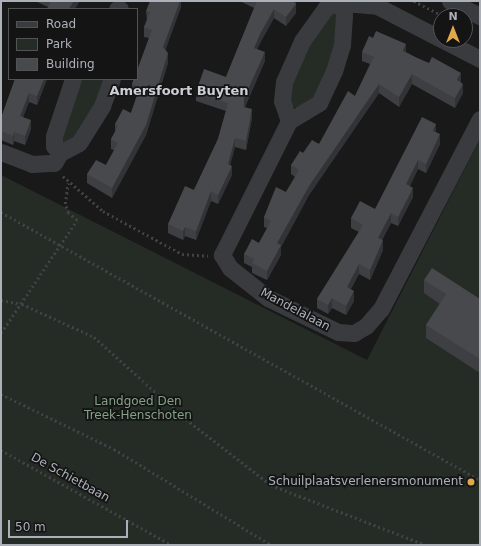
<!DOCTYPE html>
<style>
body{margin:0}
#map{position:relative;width:481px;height:546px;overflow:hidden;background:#19191a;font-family:"DejaVu Sans",sans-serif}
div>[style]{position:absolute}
.green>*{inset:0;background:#252c26}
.path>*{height:2.5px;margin-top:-1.25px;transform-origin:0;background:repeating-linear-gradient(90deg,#404246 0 2px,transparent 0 5px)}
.street>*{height:17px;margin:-8.5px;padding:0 8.5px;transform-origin:8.5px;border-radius:8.5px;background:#3a3b3f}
.wall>*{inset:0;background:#3e3f42}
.shaded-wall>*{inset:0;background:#323336}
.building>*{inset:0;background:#48494d}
.dots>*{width:11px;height:11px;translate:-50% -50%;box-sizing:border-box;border:2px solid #141415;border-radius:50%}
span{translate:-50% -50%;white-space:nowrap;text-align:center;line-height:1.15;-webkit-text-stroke:3.5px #141415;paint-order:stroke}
.street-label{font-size:12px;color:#acb1b9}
.park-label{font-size:12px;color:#85a286}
.poi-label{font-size:12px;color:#acb1b9}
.right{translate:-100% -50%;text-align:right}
.neighbourhood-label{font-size:13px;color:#cdcfd5;font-weight:700}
.frame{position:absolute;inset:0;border:2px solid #acb1b9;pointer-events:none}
.legend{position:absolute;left:8px;top:8px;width:130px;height:72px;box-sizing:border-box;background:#141415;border:1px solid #515357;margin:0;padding:5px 7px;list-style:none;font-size:12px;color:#acb1b9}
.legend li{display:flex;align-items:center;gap:8px;height:20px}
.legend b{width:20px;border:1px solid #515357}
.north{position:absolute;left:433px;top:8px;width:40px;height:40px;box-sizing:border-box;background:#141415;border:1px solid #515357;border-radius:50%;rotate:0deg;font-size:11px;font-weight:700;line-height:16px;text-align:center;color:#acb1b9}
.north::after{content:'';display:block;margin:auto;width:14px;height:18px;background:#e0a84b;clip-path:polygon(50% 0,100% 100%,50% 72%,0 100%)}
.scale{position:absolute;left:8px;top:520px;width:120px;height:18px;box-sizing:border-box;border:2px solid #acb1b9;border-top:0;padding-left:5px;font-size:12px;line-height:14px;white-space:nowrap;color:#acb1b9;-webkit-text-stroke:3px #141415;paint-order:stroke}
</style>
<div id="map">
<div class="green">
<div style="clip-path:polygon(337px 8px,334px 58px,308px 108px,298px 109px,288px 104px,288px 93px,309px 41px)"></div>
<div style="clip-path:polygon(79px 79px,106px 79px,82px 133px,60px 145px)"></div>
<div style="clip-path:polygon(480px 139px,480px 545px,1px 545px,1px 175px,367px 360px)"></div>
</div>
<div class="path">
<div style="left:414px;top:1px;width:27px;rotate:27deg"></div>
<div style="left:63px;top:176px;width:53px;rotate:41.2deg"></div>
<div style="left:103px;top:211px;width:90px;rotate:28.6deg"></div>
<div style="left:182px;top:254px;width:26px;rotate:4deg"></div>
<div style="left:1px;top:212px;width:549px;rotate:29.23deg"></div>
<div style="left:1px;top:300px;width:21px;rotate:11deg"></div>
<div style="left:22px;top:304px;width:79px;rotate:24.6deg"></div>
<div style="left:94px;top:337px;width:118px;rotate:41.9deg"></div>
<div style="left:182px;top:416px;width:113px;rotate:37.8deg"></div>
<div style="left:271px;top:485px;width:166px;rotate:21.2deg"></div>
<div style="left:1px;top:333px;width:136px;rotate:-56.1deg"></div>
<div style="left:77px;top:220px;width:11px;rotate:-142deg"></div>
<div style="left:68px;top:213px;width:9px;rotate:-108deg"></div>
<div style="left:65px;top:204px;width:21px;rotate:-82deg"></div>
<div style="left:1px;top:394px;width:126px;rotate:26deg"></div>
<div style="left:114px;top:449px;width:184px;rotate:31.4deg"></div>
<div style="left:1px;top:450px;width:196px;rotate:29.1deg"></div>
<div style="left:477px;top:545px;width:4px;rotate:-34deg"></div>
</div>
<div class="street">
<div style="left:344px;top:1px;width:15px;rotate:90deg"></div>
<div style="left:344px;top:16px;width:29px;rotate:94deg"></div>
<div style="left:342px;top:45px;width:27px;rotate:107deg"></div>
<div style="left:334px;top:71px;width:35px;rotate:115deg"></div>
<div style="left:319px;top:103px;width:35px;rotate:149deg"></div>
<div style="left:289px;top:121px;width:21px;rotate:-109deg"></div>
<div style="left:282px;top:101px;width:19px;rotate:-84deg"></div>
<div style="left:284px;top:82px;width:45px;rotate:-66.3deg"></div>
<div style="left:302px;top:41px;width:43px;rotate:-54.5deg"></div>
<div style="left:327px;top:6px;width:17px;rotate:-10deg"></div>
<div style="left:344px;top:3px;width:33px;rotate:5deg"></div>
<div style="left:377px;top:6px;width:72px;rotate:27.3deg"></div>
<div style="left:450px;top:1px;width:34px;rotate:27deg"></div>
<div style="left:117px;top:9px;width:3px"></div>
<div style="left:443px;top:40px;width:42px;rotate:27.2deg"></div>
<div style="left:289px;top:121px;width:150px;rotate:116.6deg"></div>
<div style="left:222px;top:255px;width:15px;rotate:58deg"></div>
<div style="left:230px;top:268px;width:48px;rotate:38.3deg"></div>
<div style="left:268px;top:298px;width:78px;rotate:25.9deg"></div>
<div style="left:338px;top:332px;width:16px;rotate:4deg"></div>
<div style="left:354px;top:333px;width:14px;rotate:-30deg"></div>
<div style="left:366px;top:326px;width:23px;rotate:-49deg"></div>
<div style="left:381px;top:309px;width:214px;rotate:-62.5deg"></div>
<div style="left:1px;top:152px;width:33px;rotate:21deg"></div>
<div style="left:32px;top:164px;width:22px;rotate:-3deg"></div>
<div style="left:54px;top:163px;width:12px;rotate:-59deg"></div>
<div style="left:60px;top:153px;width:21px;rotate:-28deg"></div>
<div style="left:79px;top:143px;width:44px;rotate:-58.1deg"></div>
<div style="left:102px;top:106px;width:29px;rotate:-70deg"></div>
<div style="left:60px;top:153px;width:9px;rotate:-131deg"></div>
<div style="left:54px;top:146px;width:10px;rotate:-90deg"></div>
<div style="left:54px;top:136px;width:60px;rotate:-71.6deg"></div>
</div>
<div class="wall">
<div style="clip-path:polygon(35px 1px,80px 1px,48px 7px)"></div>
<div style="clip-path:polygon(181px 1px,181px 7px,165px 50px,168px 63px,146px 135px,112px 198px,87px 183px,87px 174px,106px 165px,114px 150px,111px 149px,111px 139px,115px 132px,115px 124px,131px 113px,137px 95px,132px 93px,132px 84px,149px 38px,144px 37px,144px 27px,147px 21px,146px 11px)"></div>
<div style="clip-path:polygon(240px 1px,296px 1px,296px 13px,286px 26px,274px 18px,260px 43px,257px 49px,265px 61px,245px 107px,252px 118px,246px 150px,235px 147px,230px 165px,232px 175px,218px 204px,211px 201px,196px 240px,185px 236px,183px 240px,168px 233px,168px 224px,194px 190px,218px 139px,226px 111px,196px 101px,196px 92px,226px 77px,254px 8px)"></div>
<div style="clip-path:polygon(362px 52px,406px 52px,461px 82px,463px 93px,455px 108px,412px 84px,399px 107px,379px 93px,309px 195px,281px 247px,281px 255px,267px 280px,252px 273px,252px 267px,244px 263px,244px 254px,259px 243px,267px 228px,264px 227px,264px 217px,286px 192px,295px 177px,291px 174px,291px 165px,303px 153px,319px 144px,355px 96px,370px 64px,362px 61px)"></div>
<div style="clip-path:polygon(15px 79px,47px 79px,37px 105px,29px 102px,23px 117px,31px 129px,25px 145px,14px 141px,13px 145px,1px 140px,1px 118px)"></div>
<div style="clip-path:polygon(436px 132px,440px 144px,426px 173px,418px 169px,410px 186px,413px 197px,398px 226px,391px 223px,382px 240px,383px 250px,370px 280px,359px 274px,351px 289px,354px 301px,346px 315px,332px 308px,328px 314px,317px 308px,317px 299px,359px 232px,351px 228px,351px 218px,375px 209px)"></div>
<div style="clip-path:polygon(424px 280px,480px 299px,480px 373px,426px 338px,426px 325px,440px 304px,424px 293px)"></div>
</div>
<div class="shaded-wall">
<div style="clip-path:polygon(74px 1px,80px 1px,75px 9px,69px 9px)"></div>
<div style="clip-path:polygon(180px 1px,181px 1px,181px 7px,163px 57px,163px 47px)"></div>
<div style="clip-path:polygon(292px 1px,296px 1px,296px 13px,286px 26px,286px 17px)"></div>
<div style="clip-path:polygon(274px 9px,274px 18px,260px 43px,254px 57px,254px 48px,260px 34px)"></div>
<div style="clip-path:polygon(406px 44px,406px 54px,403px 51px)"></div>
<div style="clip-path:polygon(265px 52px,265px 61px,244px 108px,244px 98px)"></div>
<div style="clip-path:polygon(168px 53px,168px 63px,146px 135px,112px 198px,112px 188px)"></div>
<div style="clip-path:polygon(461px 73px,461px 82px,457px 80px)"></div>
<div style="clip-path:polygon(412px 74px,412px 84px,399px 107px,399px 97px)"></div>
<div style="clip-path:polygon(44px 79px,47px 79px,37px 105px,37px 96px)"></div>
<div style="clip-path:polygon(379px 84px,379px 93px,309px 195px,281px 247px,281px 255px,267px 280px,267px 271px,277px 243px,309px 186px)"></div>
<div style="clip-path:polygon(463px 84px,463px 93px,455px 108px,455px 98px)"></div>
<div style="clip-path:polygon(29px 93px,29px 102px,20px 125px,20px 116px)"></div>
<div style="clip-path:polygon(252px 109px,252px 118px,246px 150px,246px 141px)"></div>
<div style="clip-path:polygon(31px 120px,31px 129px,25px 145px,25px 136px)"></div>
<div style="clip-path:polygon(436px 124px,436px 133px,433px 131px)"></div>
<div style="clip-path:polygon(14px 132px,14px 141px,13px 145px,13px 136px)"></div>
<div style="clip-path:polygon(440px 134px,440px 144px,426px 173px,426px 164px)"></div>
<div style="clip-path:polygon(235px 138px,235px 147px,228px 173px,228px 164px)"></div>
<div style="clip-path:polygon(418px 160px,418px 169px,406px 194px,406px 184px)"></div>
<div style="clip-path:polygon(232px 166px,232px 175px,218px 204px,218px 195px)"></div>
<div style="clip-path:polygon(413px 188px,413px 197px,398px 226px,398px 217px)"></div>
<div style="clip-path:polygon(211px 191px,211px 201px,196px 240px,196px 231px)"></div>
<div style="clip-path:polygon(391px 213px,391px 223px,378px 247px,378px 238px)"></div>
<div style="clip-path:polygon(185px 227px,185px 236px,183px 240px,183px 231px)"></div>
<div style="clip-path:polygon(383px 240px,383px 250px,370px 280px,370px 270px)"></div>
<div style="clip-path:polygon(359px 264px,359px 274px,347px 296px,347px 287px)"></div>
<div style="clip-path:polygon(354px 291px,354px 301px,346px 315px,346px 306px)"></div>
<div style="clip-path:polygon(332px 298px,332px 308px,328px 314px,328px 305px)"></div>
</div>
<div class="building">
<div style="clip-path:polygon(51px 1px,74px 1px,69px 9px,47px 9px)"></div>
<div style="clip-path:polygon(150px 1px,180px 1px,163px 47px,168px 53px,146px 125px,112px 188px,87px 174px,96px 160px,106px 165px,118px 143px,111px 139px,118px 126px,115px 124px,123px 109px,131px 113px,140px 87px,132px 84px,134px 79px,137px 79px,137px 71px,152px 30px,144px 27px,150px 12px,146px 11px)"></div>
<div style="clip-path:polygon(257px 1px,292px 1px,296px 4px,286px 17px,274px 9px,260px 34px,254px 48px,265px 52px,244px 98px,244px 107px,252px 109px,246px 141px,235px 138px,228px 164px,232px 166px,218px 195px,211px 191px,196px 231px,185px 227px,183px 231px,168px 224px,185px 186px,194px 190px,218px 139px,228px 103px,196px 92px,204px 69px,226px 77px)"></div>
<div style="clip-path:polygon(376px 31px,406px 44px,403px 51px,415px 57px,429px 63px,432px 57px,461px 73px,457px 80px,463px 84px,455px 98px,412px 74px,399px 97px,379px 84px,309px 186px,277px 243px,281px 245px,267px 271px,252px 263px,254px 259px,244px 254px,252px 239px,259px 243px,271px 221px,264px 217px,276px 187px,286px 192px,299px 170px,291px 165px,300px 151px,303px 153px,312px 140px,319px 144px,348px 91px,355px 96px,374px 57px,362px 52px,369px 36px,373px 38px)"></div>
<div style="clip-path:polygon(15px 79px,44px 79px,37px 96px,29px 93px,20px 116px,31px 120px,25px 136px,14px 132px,13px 136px,1px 131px,1px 118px)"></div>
<div style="clip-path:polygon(422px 117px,436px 124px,433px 131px,440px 134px,426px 164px,418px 160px,406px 184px,413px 188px,398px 217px,391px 213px,378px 238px,383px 240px,370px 270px,359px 264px,347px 287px,354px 291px,346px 306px,332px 298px,328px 305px,317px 299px,363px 225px,351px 218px,360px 201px,375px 209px)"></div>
<div style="clip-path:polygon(432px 268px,480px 299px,480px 359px,426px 325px,446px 294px,424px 280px)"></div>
</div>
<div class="dots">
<div style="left:471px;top:482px;background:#e0a84b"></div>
</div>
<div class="street-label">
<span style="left:295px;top:310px;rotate:28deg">Mandelalaan</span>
<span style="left:70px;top:478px;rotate:29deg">De Schietbaan</span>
</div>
<div class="park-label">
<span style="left:138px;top:409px">Landgoed Den<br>Treek-Henschoten</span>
</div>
<div class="poi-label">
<span class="right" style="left:463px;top:482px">Schuilplaatsverlenersmonument</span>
</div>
<div class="neighbourhood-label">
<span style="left:179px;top:91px">Amersfoort Buyten</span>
</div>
<div class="frame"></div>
<ul class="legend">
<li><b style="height:5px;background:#3a3b3f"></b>Road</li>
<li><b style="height:11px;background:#252c26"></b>Park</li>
<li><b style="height:11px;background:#48494d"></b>Building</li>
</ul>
<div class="north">N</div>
<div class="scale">50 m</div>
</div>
